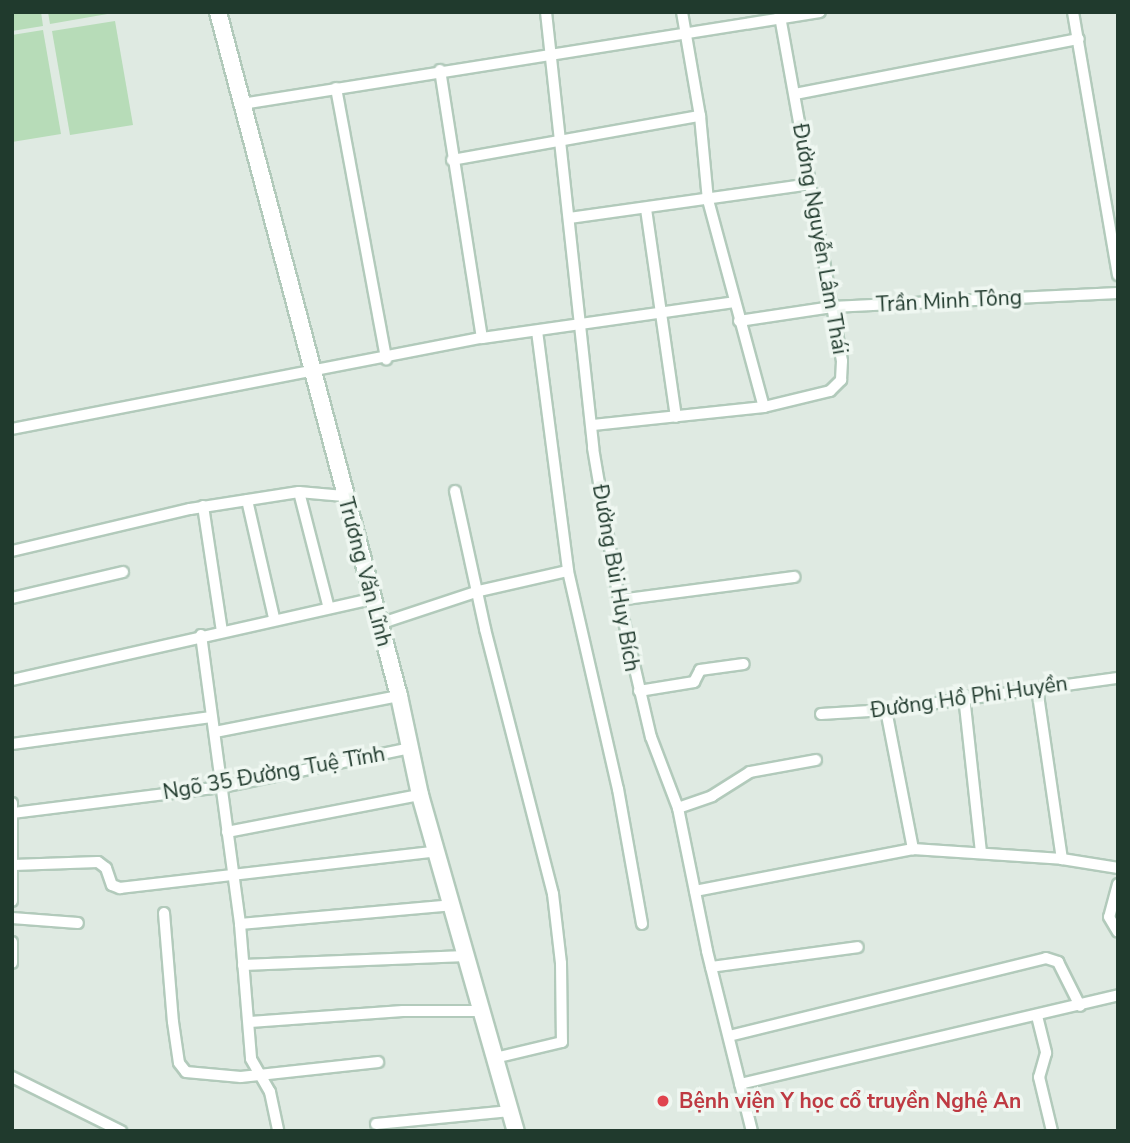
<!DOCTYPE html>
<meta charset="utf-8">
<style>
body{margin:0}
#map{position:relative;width:1130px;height:1143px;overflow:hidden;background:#dfeae2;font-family:"Nunito Sans",sans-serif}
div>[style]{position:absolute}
.green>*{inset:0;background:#b7dcb8}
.roads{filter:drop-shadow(2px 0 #b2cabb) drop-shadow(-2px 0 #b2cabb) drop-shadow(0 2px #b2cabb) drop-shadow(0 -2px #b2cabb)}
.street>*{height:10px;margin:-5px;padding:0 5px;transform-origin:5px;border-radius:5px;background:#fff}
.secondary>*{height:16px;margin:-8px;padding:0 8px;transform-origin:8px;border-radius:8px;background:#fff}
.dots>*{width:19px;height:19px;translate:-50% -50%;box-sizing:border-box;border:4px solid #eff7f1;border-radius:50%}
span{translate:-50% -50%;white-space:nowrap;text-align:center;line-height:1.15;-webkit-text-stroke:7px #eff7f1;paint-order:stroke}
.street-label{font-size:21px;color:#203a2d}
.health-label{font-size:21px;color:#be3a42;font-weight:700}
.left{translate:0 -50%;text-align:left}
.frame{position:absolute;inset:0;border:14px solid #203a2d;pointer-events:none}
</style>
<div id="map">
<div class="green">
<div style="clip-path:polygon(12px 12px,41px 12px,43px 26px,12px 31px)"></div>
<div style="clip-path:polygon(48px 12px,113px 12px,113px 13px,50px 24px)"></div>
<div style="clip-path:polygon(115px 21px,133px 125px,70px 135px,52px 31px)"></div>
<div style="clip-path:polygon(43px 30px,61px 134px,12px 142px,12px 35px)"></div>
</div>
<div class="roads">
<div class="street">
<div style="left:546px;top:12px;width:439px;rotate:83.8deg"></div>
<div style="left:593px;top:448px;width:154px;rotate:80.3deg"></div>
<div style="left:619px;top:600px;width:141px;rotate:76.9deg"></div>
<div style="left:651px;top:737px;width:76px;rotate:69.2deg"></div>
<div style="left:678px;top:808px;width:146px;rotate:78.5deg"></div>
<div style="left:707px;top:951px;width:186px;rotate:76deg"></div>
<div style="left:682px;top:12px;width:106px;rotate:80.2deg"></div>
<div style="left:700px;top:116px;width:84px;rotate:84.6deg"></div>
<div style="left:708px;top:200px;width:214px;rotate:74.9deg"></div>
<div style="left:1073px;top:12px;width:267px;rotate:80.3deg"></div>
<div style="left:440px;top:70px;width:271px;rotate:81.1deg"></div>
<div style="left:336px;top:88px;width:276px;rotate:79.5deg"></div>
<div style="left:795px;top:94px;width:289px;rotate:-11deg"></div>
<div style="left:242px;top:104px;width:585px;rotate:-9.04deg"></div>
<div style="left:452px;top:160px;width:252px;rotate:-10.1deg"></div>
<div style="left:646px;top:209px;width:210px;rotate:81.8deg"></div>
<div style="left:569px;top:218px;width:243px;rotate:-8deg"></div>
<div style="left:739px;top:321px;width:94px;rotate:-8.6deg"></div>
<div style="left:832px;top:307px;width:286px;rotate:-2.8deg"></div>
<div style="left:537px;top:331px;width:242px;rotate:82.6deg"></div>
<div style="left:568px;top:571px;width:224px;rotate:77.1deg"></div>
<div style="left:618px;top:789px;width:137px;rotate:79.9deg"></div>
<div style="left:593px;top:425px;width:172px;rotate:-6deg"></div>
<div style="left:764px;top:407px;width:68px;rotate:-13.6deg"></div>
<div style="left:830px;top:391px;width:16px;rotate:-45deg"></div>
<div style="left:841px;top:380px;width:19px;rotate:-87deg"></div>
<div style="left:842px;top:361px;width:355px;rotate:-100.2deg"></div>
<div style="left:12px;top:429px;width:479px;rotate:-11deg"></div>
<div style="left:482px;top:338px;width:255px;rotate:-8.1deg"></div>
<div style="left:455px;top:491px;width:141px;rotate:77.7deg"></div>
<div style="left:485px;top:629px;width:274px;rotate:75.6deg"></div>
<div style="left:553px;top:894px;width:69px;rotate:83.4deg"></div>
<div style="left:561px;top:963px;width:79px;rotate:89.3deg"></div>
<div style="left:562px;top:1042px;width:69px;rotate:166.6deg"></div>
<div style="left:299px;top:492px;width:117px;rotate:75.6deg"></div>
<div style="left:247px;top:500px;width:121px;rotate:77.1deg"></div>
<div style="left:203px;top:506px;width:127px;rotate:81.4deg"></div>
<div style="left:12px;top:551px;width:183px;rotate:-13.3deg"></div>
<div style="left:190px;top:509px;width:110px;rotate:-8.9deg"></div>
<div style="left:299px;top:492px;width:45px;rotate:5.1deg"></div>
<div style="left:12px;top:598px;width:114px;rotate:-13.2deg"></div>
<div style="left:619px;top:600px;width:177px;rotate:-7.5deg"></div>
<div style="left:379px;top:624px;width:105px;rotate:-18.3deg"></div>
<div style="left:479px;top:591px;width:91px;rotate:-12.7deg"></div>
<div style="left:201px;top:635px;width:292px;rotate:82.3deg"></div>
<div style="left:240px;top:924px;width:135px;rotate:85.3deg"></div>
<div style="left:251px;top:1059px;width:38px;rotate:60deg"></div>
<div style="left:270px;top:1092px;width:40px;rotate:78deg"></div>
<div style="left:12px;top:680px;width:368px;rotate:-12.7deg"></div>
<div style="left:1037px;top:688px;width:173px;rotate:81.7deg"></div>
<div style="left:639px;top:691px;width:56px;rotate:-9.3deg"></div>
<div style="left:694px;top:682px;width:13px;rotate:-63deg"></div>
<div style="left:700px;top:670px;width:44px;rotate:-7.8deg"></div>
<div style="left:964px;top:696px;width:157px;rotate:83.8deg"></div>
<div style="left:886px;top:710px;width:142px;rotate:79deg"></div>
<div style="left:821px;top:714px;width:65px;rotate:-3.5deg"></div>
<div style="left:886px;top:710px;width:234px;rotate:-7.9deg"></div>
<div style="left:215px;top:732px;width:187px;rotate:-11.1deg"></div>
<div style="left:12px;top:744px;width:201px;rotate:-7.7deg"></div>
<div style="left:12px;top:803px;width:98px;rotate:90deg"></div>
<div style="left:678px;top:808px;width:36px;rotate:-19deg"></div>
<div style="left:712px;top:796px;width:45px;rotate:-32.3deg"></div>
<div style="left:750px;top:772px;width:67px;rotate:-10.3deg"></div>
<div style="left:13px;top:813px;width:211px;rotate:-7.1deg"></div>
<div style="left:222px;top:787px;width:192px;rotate:-11.7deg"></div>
<div style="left:227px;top:832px;width:197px;rotate:-10.9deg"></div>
<div style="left:13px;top:865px;width:85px;rotate:-2deg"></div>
<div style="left:98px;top:862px;width:10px;rotate:37deg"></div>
<div style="left:106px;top:868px;width:18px;rotate:71deg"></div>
<div style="left:112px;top:885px;width:9px;rotate:21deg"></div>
<div style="left:120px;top:888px;width:320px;rotate:-6.6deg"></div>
<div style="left:1118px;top:884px;width:34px;rotate:105deg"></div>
<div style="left:1109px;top:917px;width:17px;rotate:59deg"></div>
<div style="left:695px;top:891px;width:222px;rotate:-10.9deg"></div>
<div style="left:913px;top:849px;width:149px;rotate:3.8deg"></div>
<div style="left:1062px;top:859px;width:57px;rotate:9.1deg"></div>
<div style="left:164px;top:913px;width:109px;rotate:85.3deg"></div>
<div style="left:173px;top:1022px;width:41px;rotate:81.7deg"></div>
<div style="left:179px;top:1063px;width:11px;rotate:52deg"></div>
<div style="left:186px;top:1072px;width:55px;rotate:5.2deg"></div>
<div style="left:241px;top:1077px;width:138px;rotate:-6.2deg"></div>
<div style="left:12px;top:918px;width:66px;rotate:4.3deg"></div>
<div style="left:240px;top:924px;width:212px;rotate:-5.1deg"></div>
<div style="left:12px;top:942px;width:21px;rotate:90deg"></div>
<div style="left:243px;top:965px;width:223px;rotate:-2.3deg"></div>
<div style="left:711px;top:967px;width:148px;rotate:-7.7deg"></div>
<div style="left:1037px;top:1016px;width:38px;rotate:76deg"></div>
<div style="left:1046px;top:1053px;width:25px;rotate:106deg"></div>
<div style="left:1039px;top:1077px;width:56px;rotate:76.5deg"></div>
<div style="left:250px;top:1022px;width:153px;rotate:-4.1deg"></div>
<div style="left:403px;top:1011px;width:79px"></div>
<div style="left:729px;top:1036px;width:326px;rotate:-13.8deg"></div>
<div style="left:1046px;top:958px;width:13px;rotate:18deg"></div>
<div style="left:1058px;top:962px;width:49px;rotate:63.4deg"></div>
<div style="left:12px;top:1077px;width:122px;rotate:26.4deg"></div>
<div style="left:740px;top:1084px;width:388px;rotate:-13.2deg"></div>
<div style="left:376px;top:1124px;width:135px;rotate:-5.5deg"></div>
</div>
<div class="secondary">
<div style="left:218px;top:12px;width:708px;rotate:75.18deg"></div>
<div style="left:399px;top:696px;width:101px;rotate:78deg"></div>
<div style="left:420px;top:795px;width:349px;rotate:74.1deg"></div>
</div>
</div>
<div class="dots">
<div style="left:663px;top:1101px;background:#e0444e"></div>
</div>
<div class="street-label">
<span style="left:820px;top:239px;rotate:80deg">Đường Nguyễn Lâm Thái</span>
<span style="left:949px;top:301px;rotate:-3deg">Trần Minh Tông</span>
<span style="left:365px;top:572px;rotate:75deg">Trương Văn Lĩnh</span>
<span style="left:616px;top:578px;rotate:80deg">Đường Bùi Huy Bích</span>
<span style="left:969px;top:697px;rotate:-8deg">Đường Hồ Phi Huyền</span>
<span style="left:274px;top:773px;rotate:-10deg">Ngõ 35 Đường Tuệ Tĩnh</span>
</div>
<div class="health-label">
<span class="left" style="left:679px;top:1101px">Bệnh viện Y học cổ truyền Nghệ An</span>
</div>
<div class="frame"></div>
</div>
